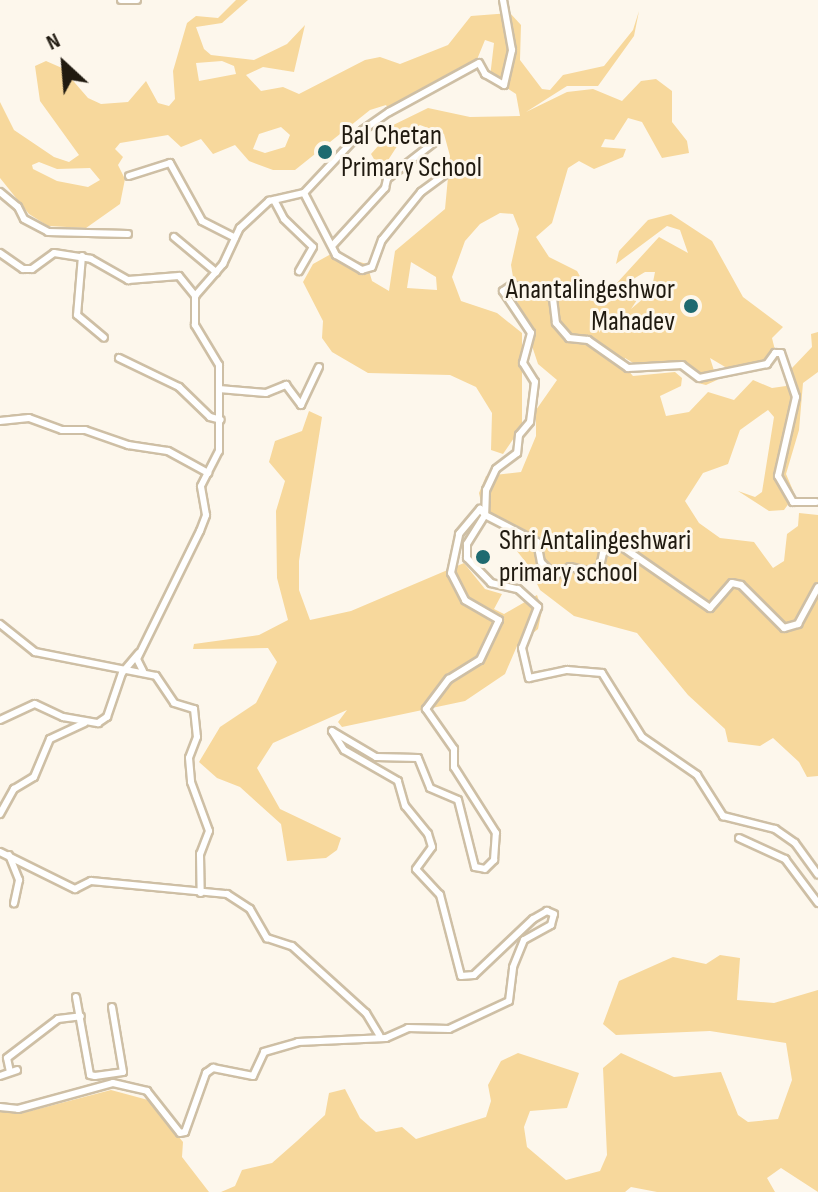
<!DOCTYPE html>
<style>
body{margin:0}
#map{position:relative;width:818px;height:1192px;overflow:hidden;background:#fdf7ec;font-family:"Sofia Sans Condensed",sans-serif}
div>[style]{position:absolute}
.green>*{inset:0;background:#f7d89c}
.roads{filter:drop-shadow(2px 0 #cebfa5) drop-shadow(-2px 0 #cebfa5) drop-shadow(0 2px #cebfa5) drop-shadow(0 -2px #cebfa5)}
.minor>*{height:6px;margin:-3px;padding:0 3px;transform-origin:3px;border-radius:3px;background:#fff}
.dots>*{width:22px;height:22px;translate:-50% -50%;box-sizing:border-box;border:4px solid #fdf7ec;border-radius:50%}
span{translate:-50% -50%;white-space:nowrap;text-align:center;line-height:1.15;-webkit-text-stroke:6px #fdf7ec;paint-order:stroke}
.poi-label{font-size:28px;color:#201a10}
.left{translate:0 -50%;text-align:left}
.right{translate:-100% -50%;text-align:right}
.north{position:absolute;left:24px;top:24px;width:80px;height:80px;-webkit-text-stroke:6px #fdf7ec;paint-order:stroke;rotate:334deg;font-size:22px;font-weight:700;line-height:32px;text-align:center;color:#201a10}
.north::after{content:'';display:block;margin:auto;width:28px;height:36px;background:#201a10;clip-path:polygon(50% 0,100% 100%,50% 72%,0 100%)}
</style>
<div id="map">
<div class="green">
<div style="clip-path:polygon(evenodd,236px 0,248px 0,222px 23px,196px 27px,204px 49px,211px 55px,254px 60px,287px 44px,305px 25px,294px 72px,263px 67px,246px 75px,261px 91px,283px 87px,299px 94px,365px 60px,380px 57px,400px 64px,448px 45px,471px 16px,510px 13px,521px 25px,520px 60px,542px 89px,550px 90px,563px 75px,604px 66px,633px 30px,639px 11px,634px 36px,598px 86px,567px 86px,526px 112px,567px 92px,593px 89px,622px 101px,641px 81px,656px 79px,672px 91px,672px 122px,687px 141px,689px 153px,662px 158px,642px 122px,628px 118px,614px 140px,605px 139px,601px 147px,626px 149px,623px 157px,594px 169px,579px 161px,568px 168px,552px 223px,536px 237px,549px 257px,577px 271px,594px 301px,607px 303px,649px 282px,631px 309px,651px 292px,655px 272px,645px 272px,605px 296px,659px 237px,688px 253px,680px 230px,667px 226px,616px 264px,619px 251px,648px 220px,671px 214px,712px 241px,743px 297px,783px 327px,772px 338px,775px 350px,767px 366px,737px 374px,710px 358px,717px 380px,706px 385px,698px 383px,685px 365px,638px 366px,625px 358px,624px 366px,633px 376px,675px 372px,682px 378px,681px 386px,660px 396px,666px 416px,689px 412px,708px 392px,734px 400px,753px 380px,772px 388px,786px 386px,792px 368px,812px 347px,811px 334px,818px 332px,818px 372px,803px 383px,799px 430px,786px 474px,795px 495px,784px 510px,769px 511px,738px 491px,755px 497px,762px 492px,774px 417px,768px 410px,740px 430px,728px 464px,703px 473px,685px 501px,699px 523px,720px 538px,754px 542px,773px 568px,784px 561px,787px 534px,798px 526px,799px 513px,818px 515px,818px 776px,807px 777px,799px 762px,773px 738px,760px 746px,728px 742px,725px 729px,688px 695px,637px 633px,574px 616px,540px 590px,528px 565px,482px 507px,479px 493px,486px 476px,521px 472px,536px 436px,536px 410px,557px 380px,538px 364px,517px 301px,511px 265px,519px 229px,513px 214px,500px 213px,480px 224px,465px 241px,452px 277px,461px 301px,497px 313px,522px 333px,522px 426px,503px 454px,491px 450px,492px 413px,476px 387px,450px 375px,368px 373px,332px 352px,322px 338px,323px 321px,303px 282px,313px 264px,331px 254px,367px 264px,372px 281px,389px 291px,395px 251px,445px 209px,450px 156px,444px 134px,420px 125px,405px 134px,381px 171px,371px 154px,387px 136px,383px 130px,428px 108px,470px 117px,520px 116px,516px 94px,490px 77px,494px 43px,485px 40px,476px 62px,421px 99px,391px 114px,386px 105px,370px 110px,295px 170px,273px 170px,249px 161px,235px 145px,213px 154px,201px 139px,181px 147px,168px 135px,120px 143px,115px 149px,123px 157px,118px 165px,125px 179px,120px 204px,86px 228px,48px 226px,29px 214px,0 178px,0 102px,14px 130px,54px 157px,69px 162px,79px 155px,40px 101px,35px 66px,46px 61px,62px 68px,88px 98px,101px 104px,128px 102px,146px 81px,158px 103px,169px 106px,175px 99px,173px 71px,187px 23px,196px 16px,218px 18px,236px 0,222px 61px,234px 66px,236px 74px,199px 81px,196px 63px,222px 61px,236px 0,281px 127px,290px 135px,285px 147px,265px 153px,253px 149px,259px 134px,281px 127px,236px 0,39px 162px,57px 169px,90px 168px,100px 180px,88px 187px,57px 181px,33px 169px,32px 165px,39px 162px,236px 0,411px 262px,436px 277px,437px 290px,407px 288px,411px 262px)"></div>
<div style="clip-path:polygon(309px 411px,322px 417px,299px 561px,299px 590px,310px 620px,351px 611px,464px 563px,485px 589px,502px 594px,494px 609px,504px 614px,537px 595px,542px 610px,538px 629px,517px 646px,505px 674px,465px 701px,342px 727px,338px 722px,347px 710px,273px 743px,257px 768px,280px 809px,341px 838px,337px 850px,326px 858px,287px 861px,281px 824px,240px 787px,217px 778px,199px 762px,220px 727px,256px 703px,277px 662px,268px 648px,193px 649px,194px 644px,259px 635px,288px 620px,277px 578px,276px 511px,285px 481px,269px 462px,275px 441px,302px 431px)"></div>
<div style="clip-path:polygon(720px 955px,740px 958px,737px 1000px,774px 1003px,818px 990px,818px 1192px,781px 1168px,767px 1178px,775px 1192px,657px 1192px,631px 1187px,625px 1192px,221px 1192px,235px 1186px,242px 1170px,272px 1163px,297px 1141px,325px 1115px,329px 1093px,345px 1089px,360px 1118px,376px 1132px,402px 1127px,416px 1139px,486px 1117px,491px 1101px,488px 1085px,501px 1061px,518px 1053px,579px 1073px,567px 1108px,530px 1111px,524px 1127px,527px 1147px,566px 1180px,600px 1171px,607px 1155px,603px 1068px,621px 1053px,674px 1077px,721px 1072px,738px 1115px,748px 1122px,778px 1119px,792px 1080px,786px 1043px,710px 1031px,616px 1035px,603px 1024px,619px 981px,673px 957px,706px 964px)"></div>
<div style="clip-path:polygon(111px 1090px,148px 1100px,183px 1142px,182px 1157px,209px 1192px,0 1192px,0 1111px,19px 1114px)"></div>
</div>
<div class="roads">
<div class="minor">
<div style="left:121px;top:0;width:16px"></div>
<div style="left:129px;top:176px;width:43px;rotate:-17.6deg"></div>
<div style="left:170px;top:163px;width:66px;rotate:61.1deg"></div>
<div style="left:202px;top:221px;width:37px;rotate:27deg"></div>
<div style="left:0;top:192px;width:23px;rotate:40deg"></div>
<div style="left:18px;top:207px;width:13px;rotate:63deg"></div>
<div style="left:24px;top:219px;width:27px;rotate:28deg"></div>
<div style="left:48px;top:232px;width:80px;rotate:1.4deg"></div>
<div style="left:304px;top:193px;width:70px;rotate:62.7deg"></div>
<div style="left:336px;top:255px;width:30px;rotate:30deg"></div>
<div style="left:362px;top:270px;width:10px;rotate:-17deg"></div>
<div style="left:372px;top:267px;width:29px;rotate:-70deg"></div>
<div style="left:382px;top:240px;width:62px;rotate:-50.9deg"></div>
<div style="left:421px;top:192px;width:42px;rotate:-36.3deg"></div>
<div style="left:274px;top:200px;width:21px;rotate:62deg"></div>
<div style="left:284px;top:219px;width:40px;rotate:44deg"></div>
<div style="left:313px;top:247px;width:28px;rotate:120deg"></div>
<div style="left:174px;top:237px;width:55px;rotate:39.8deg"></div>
<div style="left:332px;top:246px;width:79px;rotate:-47.6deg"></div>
<div style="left:385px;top:188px;width:9px;rotate:-77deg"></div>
<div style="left:387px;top:179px;width:62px;rotate:-37.8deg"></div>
<div style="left:0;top:253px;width:28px;rotate:35deg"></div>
<div style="left:23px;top:269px;width:9px"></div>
<div style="left:32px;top:269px;width:27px;rotate:-36deg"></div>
<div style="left:54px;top:253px;width:37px;rotate:9deg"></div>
<div style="left:91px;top:259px;width:43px;rotate:29.6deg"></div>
<div style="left:128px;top:280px;width:51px;rotate:-4.5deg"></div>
<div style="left:179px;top:276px;width:26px;rotate:51deg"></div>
<div style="left:82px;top:256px;width:59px;rotate:94.8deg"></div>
<div style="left:77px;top:315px;width:35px;rotate:40deg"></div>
<div style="left:119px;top:358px;width:67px;rotate:25.8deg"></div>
<div style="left:179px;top:387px;width:43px;rotate:44.1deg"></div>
<div style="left:210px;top:417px;width:11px;rotate:15deg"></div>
<div style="left:219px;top:389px;width:47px;rotate:4.9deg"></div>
<div style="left:266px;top:393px;width:22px;rotate:-22deg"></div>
<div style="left:286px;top:385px;width:25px;rotate:53deg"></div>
<div style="left:301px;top:405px;width:42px;rotate:-64.7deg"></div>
<div style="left:0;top:421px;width:29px;rotate:-6deg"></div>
<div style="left:29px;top:418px;width:35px;rotate:20deg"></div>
<div style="left:62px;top:430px;width:23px"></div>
<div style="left:85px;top:430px;width:46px;rotate:19.2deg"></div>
<div style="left:128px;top:445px;width:40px;rotate:8.5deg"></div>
<div style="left:168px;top:451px;width:46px;rotate:28.8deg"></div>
<div style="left:816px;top:502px;width:23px;rotate:180deg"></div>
<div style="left:793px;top:502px;width:30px;rotate:-120deg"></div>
<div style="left:778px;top:476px;width:81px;rotate:-77.2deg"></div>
<div style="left:796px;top:397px;width:46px;rotate:-108.8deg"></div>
<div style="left:781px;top:353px;width:6px;rotate:180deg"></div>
<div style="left:775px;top:353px;width:14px;rotate:126deg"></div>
<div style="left:767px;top:364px;width:69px;rotate:168.4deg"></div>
<div style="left:699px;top:378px;width:21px;rotate:-143deg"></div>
<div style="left:682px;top:365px;width:54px;rotate:176.8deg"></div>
<div style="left:628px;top:368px;width:49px;rotate:-145deg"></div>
<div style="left:588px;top:340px;width:19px;rotate:-174deg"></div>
<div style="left:569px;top:338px;width:20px;rotate:-131deg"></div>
<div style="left:556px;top:323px;width:26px;rotate:-97deg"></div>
<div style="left:553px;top:297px;width:43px;rotate:-163.7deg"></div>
<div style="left:512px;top:285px;width:11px;rotate:146deg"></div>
<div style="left:503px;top:291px;width:50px;rotate:56.3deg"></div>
<div style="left:531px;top:333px;width:31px;rotate:105deg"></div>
<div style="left:523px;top:363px;width:22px;rotate:58deg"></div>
<div style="left:535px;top:382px;width:40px;rotate:97.1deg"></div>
<div style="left:530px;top:422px;width:17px;rotate:130deg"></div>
<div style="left:519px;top:435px;width:18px;rotate:96deg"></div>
<div style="left:517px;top:453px;width:26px;rotate:143deg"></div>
<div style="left:496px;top:469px;width:23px;rotate:115deg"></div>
<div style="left:486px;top:490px;width:25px;rotate:92deg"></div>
<div style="left:485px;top:515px;width:59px;rotate:27.4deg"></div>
<div style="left:537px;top:542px;width:20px;rotate:79deg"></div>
<div style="left:541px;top:562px;width:20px;rotate:45deg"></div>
<div style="left:555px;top:576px;width:17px;rotate:-31deg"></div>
<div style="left:570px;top:567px;width:18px;rotate:13deg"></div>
<div style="left:588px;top:571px;width:13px;rotate:-18deg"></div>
<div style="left:600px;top:567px;width:14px;rotate:-78deg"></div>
<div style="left:603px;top:553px;width:17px;rotate:-31deg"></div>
<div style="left:618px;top:544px;width:112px;rotate:34.8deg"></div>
<div style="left:710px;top:608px;width:33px;rotate:-49deg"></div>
<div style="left:732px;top:583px;width:9px;rotate:13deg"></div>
<div style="left:741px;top:585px;width:61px;rotate:45deg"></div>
<div style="left:784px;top:628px;width:15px;rotate:-16deg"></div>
<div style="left:798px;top:624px;width:42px;rotate:-61.6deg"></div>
<div style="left:0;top:624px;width:45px;rotate:38.7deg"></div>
<div style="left:35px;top:652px;width:123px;rotate:11.2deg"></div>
<div style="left:156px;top:676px;width:32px;rotate:56deg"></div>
<div style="left:174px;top:703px;width:21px;rotate:17deg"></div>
<div style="left:194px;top:709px;width:28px;rotate:84deg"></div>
<div style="left:197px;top:737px;width:22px;rotate:111deg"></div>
<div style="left:189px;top:758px;width:24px;rotate:85deg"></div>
<div style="left:191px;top:782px;width:52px;rotate:69.8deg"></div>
<div style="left:209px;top:831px;width:25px;rotate:111deg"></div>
<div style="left:200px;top:854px;width:39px;rotate:89deg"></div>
<div style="left:143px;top:671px;width:13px;rotate:-117deg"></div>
<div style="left:137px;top:659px;width:143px;rotate:-63.8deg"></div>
<div style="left:200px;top:531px;width:17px;rotate:-69deg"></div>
<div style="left:206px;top:515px;width:29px;rotate:-100deg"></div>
<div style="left:201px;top:486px;width:39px;rotate:-63deg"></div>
<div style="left:219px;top:451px;width:86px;rotate:-90deg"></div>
<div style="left:219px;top:365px;width:47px;rotate:-121deg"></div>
<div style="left:195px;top:325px;width:29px;rotate:-90deg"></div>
<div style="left:195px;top:296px;width:43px;rotate:-48.8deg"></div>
<div style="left:223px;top:264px;width:40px;rotate:-65deg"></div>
<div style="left:240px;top:228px;width:40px;rotate:-43deg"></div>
<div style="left:269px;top:201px;width:36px;rotate:-13deg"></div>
<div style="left:304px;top:193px;width:86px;rotate:-46.9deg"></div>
<div style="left:363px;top:130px;width:32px;rotate:-35deg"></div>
<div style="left:389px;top:112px;width:102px;rotate:-28.6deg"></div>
<div style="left:479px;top:63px;width:13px;rotate:61deg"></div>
<div style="left:485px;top:74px;width:22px;rotate:30deg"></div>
<div style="left:504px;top:85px;width:36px;rotate:-77deg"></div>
<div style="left:512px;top:50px;width:51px;rotate:-100.2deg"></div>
<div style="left:0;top:720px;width:38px;rotate:-25deg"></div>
<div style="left:35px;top:704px;width:31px;rotate:25deg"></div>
<div style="left:63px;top:717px;width:36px;rotate:10deg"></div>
<div style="left:98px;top:723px;width:11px;rotate:-34deg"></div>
<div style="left:107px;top:717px;width:46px;rotate:-71.2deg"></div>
<div style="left:122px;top:673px;width:26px;rotate:-50deg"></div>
<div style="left:0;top:814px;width:29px;rotate:-61deg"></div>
<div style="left:14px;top:789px;width:23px;rotate:-31deg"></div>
<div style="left:34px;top:777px;width:41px;rotate:-67.2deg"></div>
<div style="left:50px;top:739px;width:38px;rotate:-25deg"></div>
<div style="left:739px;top:838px;width:51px;rotate:24.5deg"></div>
<div style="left:785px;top:859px;width:55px;rotate:53.1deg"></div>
<div style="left:0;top:852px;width:84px;rotate:26.3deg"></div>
<div style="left:75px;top:889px;width:18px;rotate:-27deg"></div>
<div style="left:91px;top:881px;width:137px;rotate:5.5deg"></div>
<div style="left:227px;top:894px;width:27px;rotate:33deg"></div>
<div style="left:250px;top:909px;width:34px;rotate:60deg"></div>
<div style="left:267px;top:938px;width:26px;rotate:18deg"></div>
<div style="left:292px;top:946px;width:100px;rotate:42.2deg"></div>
<div style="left:366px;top:1013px;width:26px;rotate:59deg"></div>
<div style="left:9px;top:855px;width:27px;rotate:68deg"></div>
<div style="left:19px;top:880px;width:24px;rotate:102deg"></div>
<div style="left:76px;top:997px;width:79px;rotate:79.8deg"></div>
<div style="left:90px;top:1075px;width:5px;rotate:11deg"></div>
<div style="left:95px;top:1076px;width:28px;rotate:-8deg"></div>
<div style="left:123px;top:1072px;width:66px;rotate:-99.6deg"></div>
<div style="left:10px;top:1072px;width:14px;rotate:-102deg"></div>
<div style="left:7px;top:1058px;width:64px;rotate:-37.4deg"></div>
<div style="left:58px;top:1019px;width:23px;rotate:-7deg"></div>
<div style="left:0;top:1076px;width:18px;rotate:-19deg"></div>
<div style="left:0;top:1107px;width:18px;rotate:6deg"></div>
<div style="left:18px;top:1109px;width:98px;rotate:-15.3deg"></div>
<div style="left:113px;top:1083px;width:35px;rotate:13deg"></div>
<div style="left:147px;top:1091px;width:53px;rotate:51.8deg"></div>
<div style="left:180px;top:1133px;width:5px;rotate:-11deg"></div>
<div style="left:185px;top:1132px;width:63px;rotate:-70.4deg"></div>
<div style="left:206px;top:1073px;width:9px;rotate:-36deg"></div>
<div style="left:213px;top:1068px;width:41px;rotate:11.3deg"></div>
<div style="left:253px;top:1076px;width:26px;rotate:-65deg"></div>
<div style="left:264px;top:1052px;width:35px;rotate:-16deg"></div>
<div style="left:298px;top:1042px;width:88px;rotate:-2.6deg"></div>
<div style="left:386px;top:1038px;width:24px;rotate:-24deg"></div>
<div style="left:408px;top:1028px;width:41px;rotate:1.4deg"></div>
<div style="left:449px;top:1029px;width:66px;rotate:-25deg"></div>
<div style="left:509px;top:1001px;width:34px;rotate:-83deg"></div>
<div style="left:513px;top:967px;width:29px;rotate:-68deg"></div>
<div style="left:524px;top:940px;width:31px;rotate:-29deg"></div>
<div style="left:551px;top:925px;width:11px;rotate:-75deg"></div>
<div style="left:554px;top:914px;width:8px;rotate:-157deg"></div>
<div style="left:547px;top:911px;width:16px;rotate:150deg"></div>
<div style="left:533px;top:919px;width:81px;rotate:136.5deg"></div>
<div style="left:474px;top:975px;width:13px;rotate:176deg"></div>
<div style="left:461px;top:976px;width:84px;rotate:-104.5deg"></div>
<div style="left:440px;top:895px;width:35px;rotate:-133deg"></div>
<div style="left:416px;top:869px;width:27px;rotate:-54deg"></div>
<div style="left:432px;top:847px;width:14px;rotate:-107deg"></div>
<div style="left:428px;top:834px;width:36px;rotate:-129deg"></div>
<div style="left:405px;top:806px;width:26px;rotate:-106deg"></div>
<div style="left:398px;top:781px;width:62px;rotate:-150.1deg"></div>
<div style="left:344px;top:750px;width:22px;rotate:-122deg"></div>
<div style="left:332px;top:731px;width:51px;rotate:30.6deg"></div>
<div style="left:376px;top:757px;width:42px;rotate:1.4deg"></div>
<div style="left:418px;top:758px;width:32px;rotate:68deg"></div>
<div style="left:430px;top:788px;width:30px;rotate:23deg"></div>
<div style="left:458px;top:800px;width:69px;rotate:75.8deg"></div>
<div style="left:475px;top:867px;width:10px;rotate:11deg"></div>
<div style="left:485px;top:869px;width:13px;rotate:-45deg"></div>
<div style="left:494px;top:860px;width:27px;rotate:-86deg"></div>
<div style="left:496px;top:833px;width:78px;rotate:-122.5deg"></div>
<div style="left:454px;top:767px;width:18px;rotate:-90deg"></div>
<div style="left:454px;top:749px;width:49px;rotate:-125deg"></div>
<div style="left:426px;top:709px;width:38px;rotate:-53deg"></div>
<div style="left:449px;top:679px;width:36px;rotate:-32deg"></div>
<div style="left:480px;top:660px;width:44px;rotate:-64.6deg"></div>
<div style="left:499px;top:620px;width:39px;rotate:-150deg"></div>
<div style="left:465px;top:600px;width:30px;rotate:-117deg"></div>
<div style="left:451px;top:573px;width:40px;rotate:-78deg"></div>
<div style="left:459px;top:534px;width:33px;rotate:-50deg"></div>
<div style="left:480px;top:509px;width:8px;rotate:50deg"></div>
<div style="left:485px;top:515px;width:34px;rotate:122deg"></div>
<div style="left:467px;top:544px;width:14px;rotate:90deg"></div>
<div style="left:467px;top:558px;width:35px;rotate:46deg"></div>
<div style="left:491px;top:583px;width:28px;rotate:13deg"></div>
<div style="left:518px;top:589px;width:27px;rotate:42deg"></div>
<div style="left:538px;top:607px;width:44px;rotate:111.3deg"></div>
<div style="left:522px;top:648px;width:31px;rotate:77deg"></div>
<div style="left:529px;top:678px;width:39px;rotate:-12deg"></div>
<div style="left:567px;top:670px;width:35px;rotate:5deg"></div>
<div style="left:602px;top:673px;width:75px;rotate:58deg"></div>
<div style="left:642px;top:737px;width:67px;rotate:34.6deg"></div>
<div style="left:697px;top:775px;width:49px;rotate:57.6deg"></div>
<div style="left:723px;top:816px;width:54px;rotate:14deg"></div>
<div style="left:775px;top:829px;width:24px;rotate:35deg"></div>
<div style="left:795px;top:843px;width:39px;rotate:54deg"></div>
</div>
</div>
<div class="dots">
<div style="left:325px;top:152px;background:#1e6a70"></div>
<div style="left:691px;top:306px;background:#1e6a70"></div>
<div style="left:483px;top:557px;background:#1e6a70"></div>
</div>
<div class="poi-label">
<span class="left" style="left:341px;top:152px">Bal Chetan<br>Primary School</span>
<span class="right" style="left:675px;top:306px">Anantalingeshwor<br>Mahadev</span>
<span class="left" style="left:499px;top:557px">Shri Antalingeshwari<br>primary school</span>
</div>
<div class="north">N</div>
</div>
